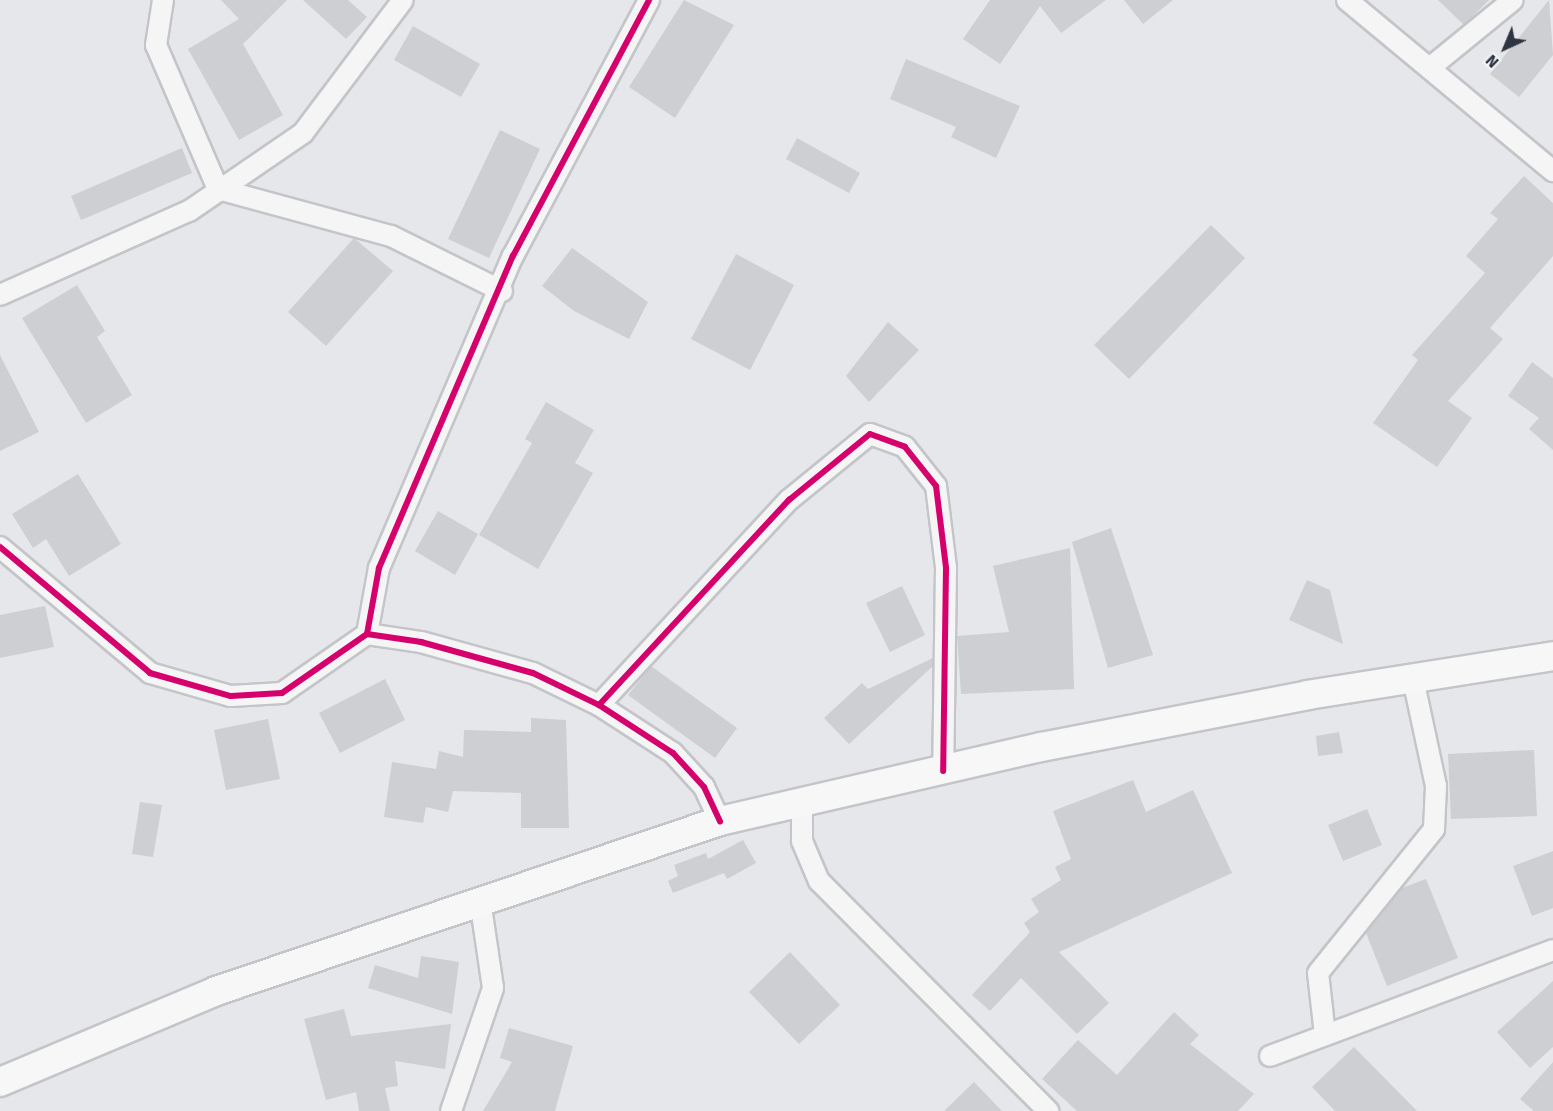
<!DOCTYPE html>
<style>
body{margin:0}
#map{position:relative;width:1553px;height:1111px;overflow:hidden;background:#e5e7ea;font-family:"Fira Sans",sans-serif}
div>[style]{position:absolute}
.building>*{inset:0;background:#cecfd2}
.roads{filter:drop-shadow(2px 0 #c3c5c8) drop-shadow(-2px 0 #c3c5c8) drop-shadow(0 2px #c3c5c8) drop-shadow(0 -2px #c3c5c8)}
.minor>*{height:20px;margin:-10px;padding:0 10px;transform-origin:10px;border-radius:10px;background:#f5f5f6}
.secondary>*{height:28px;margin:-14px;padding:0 14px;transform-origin:14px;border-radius:14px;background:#f7f7f8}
.cycleway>*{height:6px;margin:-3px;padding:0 3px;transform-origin:3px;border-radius:3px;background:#d6006c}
span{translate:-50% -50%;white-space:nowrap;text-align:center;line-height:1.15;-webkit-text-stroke:4.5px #f4f5f8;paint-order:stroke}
.north{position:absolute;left:1475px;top:18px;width:60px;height:60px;-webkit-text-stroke:4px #f4f5f8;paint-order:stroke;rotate:224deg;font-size:16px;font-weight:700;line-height:24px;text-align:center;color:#2d3442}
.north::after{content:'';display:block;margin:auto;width:21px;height:27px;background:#2d3442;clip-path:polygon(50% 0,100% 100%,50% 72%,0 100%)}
</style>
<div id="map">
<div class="building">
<div style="clip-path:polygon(221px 0,287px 0,243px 44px,283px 115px,239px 140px,188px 49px,239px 19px)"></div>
<div style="clip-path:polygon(303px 0,348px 0,367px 17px,346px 39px)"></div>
<div style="clip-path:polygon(684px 0,734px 25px,675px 118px,629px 87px)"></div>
<div style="clip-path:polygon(990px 0,1106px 0,1061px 33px,1040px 6px,1000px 64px,963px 39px)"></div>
<div style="clip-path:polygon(1124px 0,1173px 0,1143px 24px)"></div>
<div style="clip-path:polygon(1438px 0,1489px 0,1464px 25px)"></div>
<div style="clip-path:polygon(1549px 0,1553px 55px,1519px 97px,1490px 74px)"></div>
<div style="clip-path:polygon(413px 26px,480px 64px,461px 97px,394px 60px)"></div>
<div style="clip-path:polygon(906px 59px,1020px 106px,996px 158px,951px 137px,956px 127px,890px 99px)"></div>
<div style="clip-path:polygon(500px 130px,540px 149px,489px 258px,448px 239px)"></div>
<div style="clip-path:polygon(797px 138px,860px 173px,849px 193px,786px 159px)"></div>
<div style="clip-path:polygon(182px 148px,192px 173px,81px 220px,71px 196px)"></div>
<div style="clip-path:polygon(1524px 176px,1553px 203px,1553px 256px,1490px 328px,1503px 339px,1448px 401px,1472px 418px,1437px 467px,1373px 423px,1418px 360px,1412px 355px,1485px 273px,1466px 256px,1498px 219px,1490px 213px)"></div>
<div style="clip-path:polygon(1211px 225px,1245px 258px,1129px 379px,1094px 345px)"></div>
<div style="clip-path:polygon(354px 238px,393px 271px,326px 346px,288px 312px)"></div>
<div style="clip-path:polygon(572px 248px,648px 302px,629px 339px,574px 311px,542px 286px)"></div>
<div style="clip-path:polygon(736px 254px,794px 285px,750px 370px,691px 339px)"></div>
<div style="clip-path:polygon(77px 285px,105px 331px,97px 337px,132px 395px,86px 423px,22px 318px)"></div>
<div style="clip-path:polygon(888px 322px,919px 350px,869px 402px,846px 376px)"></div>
<div style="clip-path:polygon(0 355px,39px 432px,0 451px)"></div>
<div style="clip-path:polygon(1532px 362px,1553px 378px,1553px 450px,1529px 429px,1539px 418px,1508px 396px)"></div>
<div style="clip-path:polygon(546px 402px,594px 430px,575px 463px,593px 473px,538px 569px,479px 535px,532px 443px,525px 439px)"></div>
<div style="clip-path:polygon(78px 474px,121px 544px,69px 576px,46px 539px,33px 548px,12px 514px)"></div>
<div style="clip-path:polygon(438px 511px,478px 534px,455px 575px,415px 551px)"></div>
<div style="clip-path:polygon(1111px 528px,1153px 655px,1108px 668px,1072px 542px)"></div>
<div style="clip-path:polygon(1070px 548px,1074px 689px,961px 694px,957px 636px,1009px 632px,993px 566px)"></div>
<div style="clip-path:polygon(1307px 580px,1330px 590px,1343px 644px,1289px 620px)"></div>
<div style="clip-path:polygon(902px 586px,925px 635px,890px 652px,866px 603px)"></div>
<div style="clip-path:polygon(45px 606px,54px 647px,0 658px,0 615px)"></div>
<div style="clip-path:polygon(933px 658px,933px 666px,849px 744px,824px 718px,862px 683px,868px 689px)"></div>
<div style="clip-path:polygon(651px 666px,737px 728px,715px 758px,628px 695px)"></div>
<div style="clip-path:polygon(385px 679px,405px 720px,340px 753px,319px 713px)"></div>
<div style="clip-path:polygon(531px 718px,566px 720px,569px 828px,521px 828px,521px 793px,453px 791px,448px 812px,426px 807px,423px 823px,384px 817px,392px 762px,436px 769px,439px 751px,463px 757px,464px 730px,531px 732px)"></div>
<div style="clip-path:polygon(268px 719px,280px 779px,226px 790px,214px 730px)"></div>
<div style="clip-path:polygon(1339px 732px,1343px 753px,1318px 756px,1316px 736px)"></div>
<div style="clip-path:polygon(1534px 750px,1537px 816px,1451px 819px,1448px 754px)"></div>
<div style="clip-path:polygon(1133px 780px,1146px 812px,1193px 790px,1232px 873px,1059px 952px,1109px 1003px,1077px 1034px,1021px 978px,990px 1011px,972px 995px,1030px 932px,1024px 923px,1039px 912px,1031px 899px,1061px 880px,1055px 867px,1071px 859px,1053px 811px)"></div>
<div style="clip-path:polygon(140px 802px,162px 805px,153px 857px,132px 854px)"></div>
<div style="clip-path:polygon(1367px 809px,1382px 845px,1343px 861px,1328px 825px)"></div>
<div style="clip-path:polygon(743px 840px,756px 863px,727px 879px,724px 873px,673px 893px,668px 881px,678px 876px,674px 865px,706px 853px,708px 859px)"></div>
<div style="clip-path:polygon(1553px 851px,1553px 908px,1532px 916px,1513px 866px)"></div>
<div style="clip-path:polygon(1426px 879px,1458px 958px,1387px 986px,1366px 933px,1402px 888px)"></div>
<div style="clip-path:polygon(790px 952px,840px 1005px,799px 1044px,749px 992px)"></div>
<div style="clip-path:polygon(421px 956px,459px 962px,452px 1014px,368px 988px,375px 965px,418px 978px)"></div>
<div style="clip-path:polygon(1553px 981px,1553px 1047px,1530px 1068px,1497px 1032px)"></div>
<div style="clip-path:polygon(344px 1009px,351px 1036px,451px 1024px,445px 1069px,395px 1061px,398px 1086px,385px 1088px,390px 1111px,359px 1111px,356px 1092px,326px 1100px,304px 1019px)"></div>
<div style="clip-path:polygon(1174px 1012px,1199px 1035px,1190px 1044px,1254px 1094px,1238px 1111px,1077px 1111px,1042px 1079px,1078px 1040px,1117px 1075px)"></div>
<div style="clip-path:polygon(509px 1028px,573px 1046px,555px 1111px,483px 1111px,512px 1062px,500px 1058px)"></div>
<div style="clip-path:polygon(1354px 1047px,1417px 1111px,1335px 1111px,1312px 1087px)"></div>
<div style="clip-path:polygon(1553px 1062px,1553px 1111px,1534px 1111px,1520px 1099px)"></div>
<div style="clip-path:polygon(974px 1082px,1002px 1111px,944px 1111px)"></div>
</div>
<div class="roads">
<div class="minor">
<div style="left:163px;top:0;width:46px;rotate:98.8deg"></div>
<div style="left:156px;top:45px;width:157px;rotate:66.7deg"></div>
<div style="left:218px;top:189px;width:179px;rotate:15.2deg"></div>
<div style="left:391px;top:236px;width:124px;rotate:26.4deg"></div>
<div style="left:1347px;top:0;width:268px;rotate:39.7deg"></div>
<div style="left:1432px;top:66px;width:104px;rotate:-39.2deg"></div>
<div style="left:0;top:295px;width:207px;rotate:-24deg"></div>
<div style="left:189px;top:211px;width:138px;rotate:-34.4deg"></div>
<div style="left:303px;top:133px;width:166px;rotate:-53.1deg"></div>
<div style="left:0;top:547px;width:196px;rotate:40deg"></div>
<div style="left:150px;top:673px;width:84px;rotate:15.9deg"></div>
<div style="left:231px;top:696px;width:51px;rotate:-3.4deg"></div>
<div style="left:282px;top:693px;width:103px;rotate:-34.8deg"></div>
<div style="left:367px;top:634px;width:55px;rotate:8.4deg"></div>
<div style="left:421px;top:642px;width:116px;rotate:15.5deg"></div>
<div style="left:533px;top:673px;width:73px;rotate:25.9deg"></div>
<div style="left:599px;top:705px;width:88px;rotate:33deg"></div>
<div style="left:673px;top:753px;width:46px;rotate:47.6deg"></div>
<div style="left:704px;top:787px;width:38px;rotate:65deg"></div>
<div style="left:367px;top:634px;width:67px;rotate:-79.7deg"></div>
<div style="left:379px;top:568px;width:340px;rotate:-66.8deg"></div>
<div style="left:513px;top:256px;width:290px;rotate:-62deg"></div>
<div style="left:599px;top:705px;width:280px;rotate:-47.2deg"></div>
<div style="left:789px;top:500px;width:104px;rotate:-39.2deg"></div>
<div style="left:870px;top:434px;width:37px;rotate:20deg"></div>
<div style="left:905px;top:447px;width:50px;rotate:51.5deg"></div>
<div style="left:936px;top:486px;width:83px;rotate:83deg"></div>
<div style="left:946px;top:568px;width:203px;rotate:90.8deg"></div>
<div style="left:802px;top:803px;width:38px;rotate:90deg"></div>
<div style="left:802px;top:841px;width:43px;rotate:67deg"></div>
<div style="left:819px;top:881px;width:325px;rotate:45.1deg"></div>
<div style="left:1325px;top:1035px;width:62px;rotate:-96.4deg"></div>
<div style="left:1318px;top:973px;width:185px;rotate:-51.1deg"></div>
<div style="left:1434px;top:829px;width:43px;rotate:-87.3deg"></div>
<div style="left:1436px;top:786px;width:109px;rotate:-102.1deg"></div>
<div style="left:1270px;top:1056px;width:302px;rotate:-20.5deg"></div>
<div style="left:451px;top:1111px;width:130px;rotate:-71.1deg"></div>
<div style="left:493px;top:988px;width:89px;rotate:-98.4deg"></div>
</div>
<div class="secondary">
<div style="left:0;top:1082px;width:234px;rotate:-22.8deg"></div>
<div style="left:216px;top:991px;width:532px;rotate:-18.64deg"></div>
<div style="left:720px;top:821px;width:329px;rotate:-13deg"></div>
<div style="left:1041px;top:747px;width:272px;rotate:-11deg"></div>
<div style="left:1308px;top:695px;width:248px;rotate:-9deg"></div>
</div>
</div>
<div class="cycleway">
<div style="left:0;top:547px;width:196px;rotate:40deg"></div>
<div style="left:150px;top:673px;width:84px;rotate:15.9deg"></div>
<div style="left:231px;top:696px;width:51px;rotate:-3.4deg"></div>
<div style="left:282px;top:693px;width:103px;rotate:-34.8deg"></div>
<div style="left:367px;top:634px;width:55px;rotate:8.4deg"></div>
<div style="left:421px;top:642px;width:116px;rotate:15.5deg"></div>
<div style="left:533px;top:673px;width:73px;rotate:25.9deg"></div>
<div style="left:599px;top:705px;width:88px;rotate:33deg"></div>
<div style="left:673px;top:753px;width:46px;rotate:47.6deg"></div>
<div style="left:704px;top:787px;width:38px;rotate:65deg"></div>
<div style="left:367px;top:634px;width:67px;rotate:-79.7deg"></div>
<div style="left:379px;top:568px;width:340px;rotate:-66.8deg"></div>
<div style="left:513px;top:256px;width:290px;rotate:-62deg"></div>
<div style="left:599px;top:705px;width:280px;rotate:-47.2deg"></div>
<div style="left:789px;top:500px;width:104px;rotate:-39.2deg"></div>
<div style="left:870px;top:434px;width:37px;rotate:20deg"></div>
<div style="left:905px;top:447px;width:50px;rotate:51.5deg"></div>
<div style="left:936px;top:486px;width:83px;rotate:83deg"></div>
<div style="left:946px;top:568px;width:203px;rotate:90.8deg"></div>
</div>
<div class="north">N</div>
</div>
